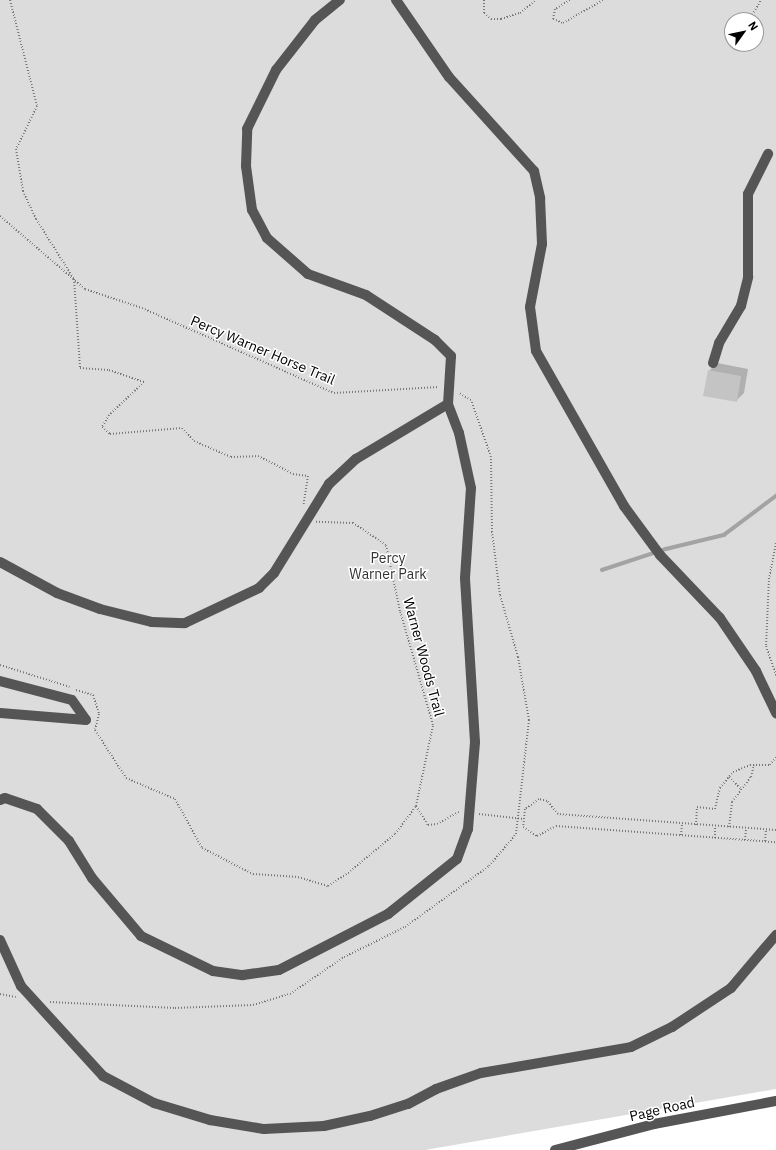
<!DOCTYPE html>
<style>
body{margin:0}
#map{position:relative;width:776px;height:1150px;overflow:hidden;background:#fff;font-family:"IBM Plex Sans",sans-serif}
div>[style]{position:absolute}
.green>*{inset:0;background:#dcdcdc}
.shadow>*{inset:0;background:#0003}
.stream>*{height:3.5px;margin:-1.75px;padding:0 1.75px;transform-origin:1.75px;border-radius:1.75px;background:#a3a3a3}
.building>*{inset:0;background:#c4c4c4}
.path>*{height:2px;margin-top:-1px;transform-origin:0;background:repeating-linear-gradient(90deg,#777 0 1px,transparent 0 3px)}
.minor>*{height:10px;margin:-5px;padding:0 5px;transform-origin:5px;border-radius:5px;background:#555}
span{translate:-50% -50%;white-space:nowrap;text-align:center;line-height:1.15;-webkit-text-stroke:3px #fff;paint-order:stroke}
.street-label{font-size:14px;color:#000}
.park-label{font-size:14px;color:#333}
.north{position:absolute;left:724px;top:12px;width:40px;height:40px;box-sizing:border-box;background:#fff;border:1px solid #999;border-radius:50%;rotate:57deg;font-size:11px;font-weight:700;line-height:16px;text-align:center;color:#000}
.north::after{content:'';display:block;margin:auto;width:14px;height:18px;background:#000;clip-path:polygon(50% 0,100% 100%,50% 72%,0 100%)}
</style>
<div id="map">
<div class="green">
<div style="clip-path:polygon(evenodd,0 0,776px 0,776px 1089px,425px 1150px,0 1150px,0 0,732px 20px,756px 20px,756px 44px,732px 44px,732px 20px)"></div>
</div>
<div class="shadow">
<div style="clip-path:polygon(717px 363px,748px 369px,744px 393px,736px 401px,709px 371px)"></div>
</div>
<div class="stream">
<div style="left:602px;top:570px;width:67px;rotate:-18.2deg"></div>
<div style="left:666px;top:549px;width:60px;rotate:-13.6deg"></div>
<div style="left:724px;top:535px;width:65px;rotate:-36.9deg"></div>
</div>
<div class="building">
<div style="clip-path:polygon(708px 370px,741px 376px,737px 402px,703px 396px)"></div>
</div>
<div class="path">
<div style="left:10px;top:0;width:109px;rotate:75.7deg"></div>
<div style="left:37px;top:106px;width:48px;rotate:116deg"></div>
<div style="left:16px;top:149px;width:43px;rotate:80.5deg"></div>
<div style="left:23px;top:191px;width:31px;rotate:65deg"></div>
<div style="left:36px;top:219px;width:71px;rotate:57.7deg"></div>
<div style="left:74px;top:279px;width:89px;rotate:86.1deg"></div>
<div style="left:80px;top:368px;width:29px;rotate:4deg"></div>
<div style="left:109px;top:370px;width:37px;rotate:19deg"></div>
<div style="left:144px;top:382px;width:48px;rotate:136.7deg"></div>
<div style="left:109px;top:415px;width:14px;rotate:120deg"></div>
<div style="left:102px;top:427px;width:11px;rotate:41deg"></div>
<div style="left:110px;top:434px;width:72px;rotate:-4.8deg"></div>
<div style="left:182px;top:428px;width:18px;rotate:47deg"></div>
<div style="left:194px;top:441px;width:40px;rotate:23.4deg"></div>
<div style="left:231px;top:457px;width:27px;rotate:-2deg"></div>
<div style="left:258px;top:456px;width:39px;rotate:27deg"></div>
<div style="left:293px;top:474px;width:15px;rotate:8deg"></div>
<div style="left:308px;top:476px;width:30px;rotate:99deg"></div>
<div style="left:484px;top:0;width:13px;rotate:90deg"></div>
<div style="left:484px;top:13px;width:9px;rotate:41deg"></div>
<div style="left:491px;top:19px;width:10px"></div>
<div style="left:501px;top:19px;width:20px;rotate:-18deg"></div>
<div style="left:520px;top:13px;width:21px;rotate:-39deg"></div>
<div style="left:570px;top:0;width:17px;rotate:149deg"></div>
<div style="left:555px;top:9px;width:10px;rotate:101deg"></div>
<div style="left:553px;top:19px;width:11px;rotate:22deg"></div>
<div style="left:563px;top:23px;width:46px;rotate:-29.9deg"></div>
<div style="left:749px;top:20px;width:23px;rotate:-59deg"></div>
<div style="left:0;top:216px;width:112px;rotate:40.7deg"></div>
<div style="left:85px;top:289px;width:60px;rotate:18.4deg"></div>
<div style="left:142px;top:308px;width:210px;rotate:23.9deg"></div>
<div style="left:334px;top:393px;width:105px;rotate:-3.3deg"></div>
<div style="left:776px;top:543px;width:36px;rotate:101deg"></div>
<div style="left:769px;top:578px;width:68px;rotate:92.5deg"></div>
<div style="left:766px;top:646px;width:31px;rotate:71deg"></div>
<div style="left:0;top:665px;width:73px;rotate:17.4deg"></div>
<div style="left:76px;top:690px;width:18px;rotate:16deg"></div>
<div style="left:93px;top:695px;width:20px;rotate:72deg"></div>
<div style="left:99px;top:714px;width:16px;rotate:104deg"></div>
<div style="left:95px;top:730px;width:57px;rotate:57.1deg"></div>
<div style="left:126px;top:778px;width:53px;rotate:23.2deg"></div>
<div style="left:175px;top:799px;width:56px;rotate:61.1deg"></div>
<div style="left:202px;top:848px;width:57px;rotate:27deg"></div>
<div style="left:253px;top:874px;width:45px;rotate:3.8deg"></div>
<div style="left:298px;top:877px;width:31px;rotate:17deg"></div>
<div style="left:328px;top:886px;width:24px;rotate:-33deg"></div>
<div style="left:348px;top:873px;width:61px;rotate:-39.7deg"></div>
<div style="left:395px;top:834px;width:35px;rotate:-53deg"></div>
<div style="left:416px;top:806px;width:83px;rotate:-78.1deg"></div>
<div style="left:433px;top:725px;width:119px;rotate:-106.1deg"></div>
<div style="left:400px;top:611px;width:67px;rotate:-102deg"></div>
<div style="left:386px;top:545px;width:40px;rotate:-146deg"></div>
<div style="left:353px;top:523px;width:37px;rotate:-178deg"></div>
<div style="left:729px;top:777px;width:16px;rotate:45deg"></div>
<div style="left:416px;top:806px;width:22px;rotate:58deg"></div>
<div style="left:428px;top:825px;width:9px;rotate:-6deg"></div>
<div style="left:437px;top:824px;width:25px;rotate:-29deg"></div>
<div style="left:479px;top:814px;width:45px;rotate:6.3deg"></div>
<div style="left:696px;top:825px;width:18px;rotate:-87deg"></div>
<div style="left:697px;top:807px;width:18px;rotate:6deg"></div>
<div style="left:715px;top:809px;width:22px;rotate:-77deg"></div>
<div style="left:720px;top:788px;width:21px;rotate:-51deg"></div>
<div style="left:733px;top:772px;width:18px;rotate:-22deg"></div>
<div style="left:750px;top:765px;width:20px"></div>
<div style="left:770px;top:765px;width:10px;rotate:-53deg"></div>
<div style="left:729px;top:827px;width:25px;rotate:-83deg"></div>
<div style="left:732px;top:802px;width:31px;rotate:-53deg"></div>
<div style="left:751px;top:777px;width:12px;rotate:-76deg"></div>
<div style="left:776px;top:830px;width:219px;rotate:-175.8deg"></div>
<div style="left:558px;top:814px;width:17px;rotate:-130deg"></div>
<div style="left:547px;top:801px;width:8px;rotate:-166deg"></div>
<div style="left:539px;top:799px;width:17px;rotate:144deg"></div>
<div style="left:525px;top:809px;width:18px;rotate:96deg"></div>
<div style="left:523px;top:827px;width:17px;rotate:33deg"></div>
<div style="left:537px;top:836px;width:21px;rotate:-28deg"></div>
<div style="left:556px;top:826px;width:221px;rotate:4.2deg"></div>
<div style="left:681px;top:835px;width:11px;rotate:-85deg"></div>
<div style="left:715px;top:838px;width:12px;rotate:-90deg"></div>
<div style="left:745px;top:840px;width:12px;rotate:-85deg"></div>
<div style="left:765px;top:841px;width:11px;rotate:-85deg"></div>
<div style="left:0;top:994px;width:16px;rotate:11deg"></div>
<div style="left:50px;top:1002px;width:125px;rotate:2.7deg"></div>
<div style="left:175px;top:1008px;width:78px;rotate:-2.2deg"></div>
<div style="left:253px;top:1005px;width:39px;rotate:-17deg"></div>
<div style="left:290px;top:994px;width:65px;rotate:-34.4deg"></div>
<div style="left:344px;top:957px;width:68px;rotate:-26.2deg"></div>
<div style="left:405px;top:927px;width:104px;rotate:-36deg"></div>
<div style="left:489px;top:866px;width:42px;rotate:-49.8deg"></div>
<div style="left:516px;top:834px;width:115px;rotate:-83.5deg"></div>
<div style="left:529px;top:720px;width:64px;rotate:-99.9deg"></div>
<div style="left:518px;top:657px;width:65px;rotate:-106.2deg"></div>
<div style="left:500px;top:595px;width:64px;rotate:-97.2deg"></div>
<div style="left:492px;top:532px;width:75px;rotate:-90.8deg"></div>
<div style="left:491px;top:457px;width:60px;rotate:-109.3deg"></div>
<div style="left:471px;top:400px;width:14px;rotate:-150deg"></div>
</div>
<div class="minor">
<div style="left:396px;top:0;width:93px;rotate:55.5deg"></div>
<div style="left:449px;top:77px;width:127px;rotate:47.9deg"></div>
<div style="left:534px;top:171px;width:28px;rotate:77deg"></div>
<div style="left:540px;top:198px;width:46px;rotate:87.5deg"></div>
<div style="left:542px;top:244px;width:64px;rotate:100.8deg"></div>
<div style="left:530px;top:307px;width:44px;rotate:82.2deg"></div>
<div style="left:536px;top:351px;width:178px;rotate:60.4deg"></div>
<div style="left:624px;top:506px;width:61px;rotate:53.7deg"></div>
<div style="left:660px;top:555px;width:87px;rotate:46.4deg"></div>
<div style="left:720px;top:618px;width:64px;rotate:55.8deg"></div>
<div style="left:756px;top:671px;width:47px;rotate:64.5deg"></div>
<div style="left:713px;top:363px;width:21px;rotate:-73deg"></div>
<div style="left:719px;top:343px;width:43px;rotate:-59.3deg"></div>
<div style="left:741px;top:306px;width:30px;rotate:-76deg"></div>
<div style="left:748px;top:277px;width:83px;rotate:-90deg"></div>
<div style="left:748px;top:194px;width:45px;rotate:-63.4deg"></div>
<div style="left:0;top:562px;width:65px;rotate:28.5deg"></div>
<div style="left:57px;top:593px;width:46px;rotate:20.4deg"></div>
<div style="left:100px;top:609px;width:54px;rotate:14deg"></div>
<div style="left:152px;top:622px;width:33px;rotate:2deg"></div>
<div style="left:185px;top:623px;width:82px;rotate:-25.3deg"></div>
<div style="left:259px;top:588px;width:21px;rotate:-45deg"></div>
<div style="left:274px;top:573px;width:105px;rotate:-58.3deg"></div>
<div style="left:329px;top:484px;width:37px;rotate:-43deg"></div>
<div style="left:356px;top:459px;width:107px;rotate:-30.9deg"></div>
<div style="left:0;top:681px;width:74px;rotate:14.8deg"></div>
<div style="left:72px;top:700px;width:24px;rotate:55deg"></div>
<div style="left:86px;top:720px;width:86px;rotate:-175.3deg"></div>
<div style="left:0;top:800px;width:5px;rotate:-22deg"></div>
<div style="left:5px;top:798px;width:34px;rotate:19deg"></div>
<div style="left:37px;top:809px;width:45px;rotate:45deg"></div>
<div style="left:69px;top:841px;width:44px;rotate:58.1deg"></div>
<div style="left:92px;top:878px;width:76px;rotate:49.8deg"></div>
<div style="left:141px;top:936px;width:80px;rotate:25.9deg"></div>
<div style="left:213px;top:971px;width:30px;rotate:8deg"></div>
<div style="left:243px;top:975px;width:36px;rotate:-8deg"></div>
<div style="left:279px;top:970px;width:123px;rotate:-27.2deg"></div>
<div style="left:388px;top:914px;width:88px;rotate:-38.6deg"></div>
<div style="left:457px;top:859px;width:32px;rotate:-70deg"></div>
<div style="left:468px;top:829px;width:87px;rotate:-85.4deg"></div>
<div style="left:475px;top:742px;width:164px;rotate:-93.5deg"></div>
<div style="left:465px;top:578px;width:90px;rotate:-86.2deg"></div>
<div style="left:471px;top:488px;width:56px;rotate:-102.3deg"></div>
<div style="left:459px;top:433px;width:31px;rotate:-111deg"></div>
<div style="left:448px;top:404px;width:48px;rotate:-86.4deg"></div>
<div style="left:451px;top:356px;width:23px;rotate:-135deg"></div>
<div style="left:435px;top:340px;width:82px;rotate:-146.9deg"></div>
<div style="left:366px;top:295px;width:62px;rotate:-160.1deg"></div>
<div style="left:308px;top:274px;width:55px;rotate:-138.7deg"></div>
<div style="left:267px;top:238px;width:32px;rotate:-118deg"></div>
<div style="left:252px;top:210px;width:44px;rotate:-97.8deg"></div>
<div style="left:246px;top:166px;width:37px;rotate:-88deg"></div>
<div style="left:247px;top:129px;width:66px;rotate:-63.8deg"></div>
<div style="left:276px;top:70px;width:63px;rotate:-52deg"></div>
<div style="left:315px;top:20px;width:32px;rotate:-39deg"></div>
<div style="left:0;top:940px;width:51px;rotate:65.5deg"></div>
<div style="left:21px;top:986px;width:122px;rotate:47.7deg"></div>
<div style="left:103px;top:1076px;width:58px;rotate:27.9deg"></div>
<div style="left:154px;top:1103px;width:59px;rotate:16.9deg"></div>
<div style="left:210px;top:1120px;width:55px;rotate:9.5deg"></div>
<div style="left:264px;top:1129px;width:60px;rotate:-2.9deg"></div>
<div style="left:324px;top:1126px;width:47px;rotate:-12.3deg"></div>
<div style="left:370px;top:1116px;width:40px;rotate:-18deg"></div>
<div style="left:408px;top:1104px;width:32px;rotate:-28deg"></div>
<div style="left:436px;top:1089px;width:48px;rotate:-19.6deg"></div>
<div style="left:481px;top:1073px;width:152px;rotate:-9.8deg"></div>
<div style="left:631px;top:1047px;width:46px;rotate:-26deg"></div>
<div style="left:672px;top:1027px;width:71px;rotate:-33.5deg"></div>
<div style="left:731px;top:988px;width:70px;rotate:-49.7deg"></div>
<div style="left:555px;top:1150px;width:102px;rotate:-14.7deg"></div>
<div style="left:654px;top:1124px;width:124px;rotate:-10.7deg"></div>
</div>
<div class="street-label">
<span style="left:263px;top:350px;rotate:23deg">Percy Warner Horse Trail</span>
<span style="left:424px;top:657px;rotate:75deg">Warner Woods Trail</span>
<span style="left:662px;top:1109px;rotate:-13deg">Page Road</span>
</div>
<div class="park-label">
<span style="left:388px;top:566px">Percy<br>Warner Park</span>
</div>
<div class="north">N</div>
</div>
